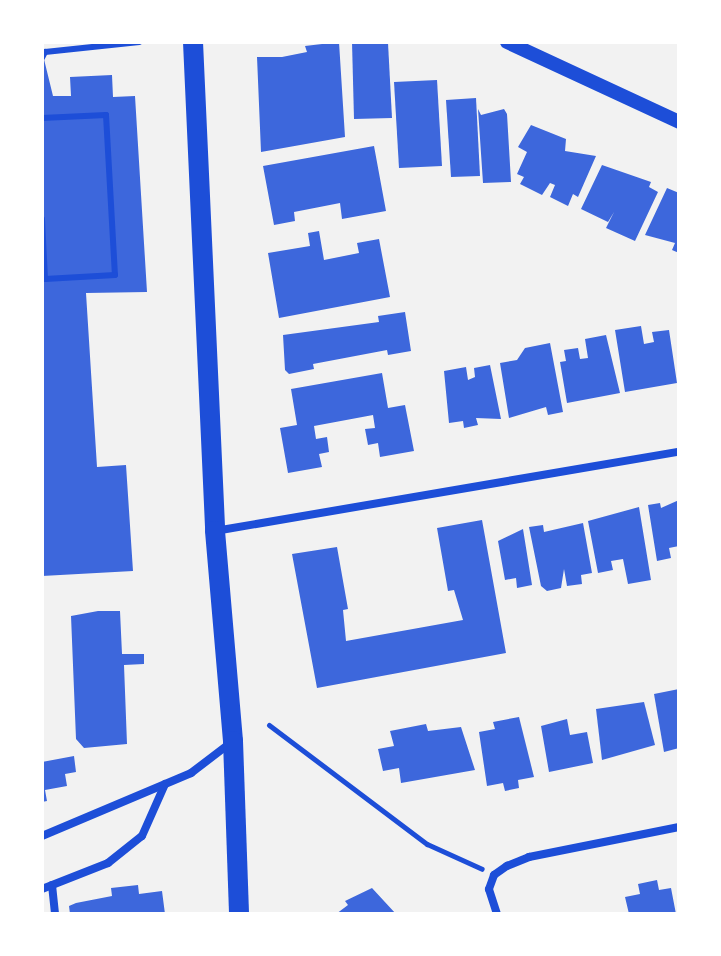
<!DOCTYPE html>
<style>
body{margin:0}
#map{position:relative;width:721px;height:956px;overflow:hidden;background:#f2f2f2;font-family:Rubik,sans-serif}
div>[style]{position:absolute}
.building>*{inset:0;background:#3d67dc}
.path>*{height:5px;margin:-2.5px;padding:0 2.5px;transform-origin:2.5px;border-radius:2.5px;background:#1d4ed8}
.service>*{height:6px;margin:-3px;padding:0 3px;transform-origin:3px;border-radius:3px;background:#1d4ed8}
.minor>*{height:8px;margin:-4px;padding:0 4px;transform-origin:4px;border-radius:4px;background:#1d4ed8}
.tertiary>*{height:14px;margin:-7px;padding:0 7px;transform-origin:7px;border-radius:7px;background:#1d4ed8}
.primary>*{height:20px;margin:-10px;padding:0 10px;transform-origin:10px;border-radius:10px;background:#1d4ed8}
span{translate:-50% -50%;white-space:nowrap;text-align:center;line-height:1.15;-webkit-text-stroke:6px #fff;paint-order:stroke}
.frame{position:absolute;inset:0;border:44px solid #fff;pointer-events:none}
</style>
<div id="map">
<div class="building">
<div style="clip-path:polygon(339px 42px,345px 137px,261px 152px,257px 57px,282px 57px,307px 52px,305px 46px)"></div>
<div style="clip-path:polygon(352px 42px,388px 43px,392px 118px,354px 119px)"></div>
<div style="clip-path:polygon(42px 51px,53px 96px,71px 96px,70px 77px,112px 75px,113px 97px,135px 96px,147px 292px,86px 293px,97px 467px,126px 465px,133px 571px,42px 576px)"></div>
<div style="clip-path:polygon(437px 80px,442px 166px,399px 168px,394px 82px)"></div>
<div style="clip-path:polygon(476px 98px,480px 176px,451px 177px,446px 100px)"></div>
<div style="clip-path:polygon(478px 109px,481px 115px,504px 109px,507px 114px,511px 182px,483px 183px)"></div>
<div style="clip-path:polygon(531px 125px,566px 139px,565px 151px,596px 156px,578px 197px,573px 194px,568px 206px,550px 197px,555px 185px,550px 183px,542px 195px,520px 184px,524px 177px,517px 174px,527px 152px,518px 147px)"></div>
<div style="clip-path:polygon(374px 146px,386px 211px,342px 219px,340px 203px,294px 212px,295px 221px,274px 225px,263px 166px)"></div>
<div style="clip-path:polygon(602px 165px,651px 182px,649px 187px,658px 192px,635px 241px,606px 228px,614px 212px,608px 222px,581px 209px)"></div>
<div style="clip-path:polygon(667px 188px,679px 193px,679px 253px,672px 250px,675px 243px,645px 235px)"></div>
<div style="clip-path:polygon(319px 231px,324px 260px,359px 253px,357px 243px,379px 239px,390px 297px,279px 318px,268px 253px,310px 246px,308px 233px)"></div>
<div style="clip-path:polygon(405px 312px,411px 351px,388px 355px,387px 350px,313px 364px,314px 369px,289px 374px,285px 370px,283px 335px,379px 322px,378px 316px)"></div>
<div style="clip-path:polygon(641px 326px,644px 344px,654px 342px,652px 332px,669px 330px,677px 383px,625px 392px,615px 330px)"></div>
<div style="clip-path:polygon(606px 335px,620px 393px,567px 403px,560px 362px,566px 361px,564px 350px,578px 348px,580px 359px,588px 358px,585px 339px)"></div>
<div style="clip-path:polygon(550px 343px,563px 412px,548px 415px,546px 407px,509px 418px,500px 363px,517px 360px,525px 348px)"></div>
<div style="clip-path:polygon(490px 365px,501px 419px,476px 418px,478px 425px,464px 428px,463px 421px,449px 423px,444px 371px,466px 367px,468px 380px,475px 377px,474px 368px)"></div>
<div style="clip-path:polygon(382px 373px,388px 408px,405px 405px,414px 451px,380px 457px,378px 443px,368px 445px,365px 429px,375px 428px,373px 415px,314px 426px,316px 439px,327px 437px,329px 452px,319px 454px,322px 467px,288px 473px,280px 428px,297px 425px,291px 389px)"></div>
<div style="clip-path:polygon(679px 500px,679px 546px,669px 548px,671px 558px,657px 561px,648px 505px,660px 503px,661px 508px)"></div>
<div style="clip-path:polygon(639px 507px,651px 580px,628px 584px,623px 559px,611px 561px,613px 570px,598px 573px,588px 521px)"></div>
<div style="clip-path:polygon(482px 520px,506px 653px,317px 688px,292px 554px,337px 547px,348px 609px,343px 610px,346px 641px,463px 620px,454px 590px,448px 591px,437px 528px)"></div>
<div style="clip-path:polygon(583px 523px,592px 573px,581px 575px,582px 584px,567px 586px,564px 569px,561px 588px,547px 591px,541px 586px,529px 527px,543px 525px,544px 532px)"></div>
<div style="clip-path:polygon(523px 529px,532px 585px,517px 588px,516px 578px,505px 580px,498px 541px)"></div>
<div style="clip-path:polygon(98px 611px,120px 611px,122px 654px,144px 654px,144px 664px,124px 665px,127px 744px,84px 748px,76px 739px,71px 616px)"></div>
<div style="clip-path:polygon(679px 689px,679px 748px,664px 752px,654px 694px)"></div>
<div style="clip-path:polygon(644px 702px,655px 745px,602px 760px,596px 709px)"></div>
<div style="clip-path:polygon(519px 717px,534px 777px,518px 780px,519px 788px,505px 791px,503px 783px,487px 786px,479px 732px,495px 729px,493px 722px)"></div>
<div style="clip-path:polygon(567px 719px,570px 735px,587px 732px,593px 763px,549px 772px,541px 726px)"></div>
<div style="clip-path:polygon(426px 724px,428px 731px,461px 727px,475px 770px,401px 783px,399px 768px,383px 771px,378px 749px,394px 746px,390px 731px)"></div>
<div style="clip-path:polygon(74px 756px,76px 772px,65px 774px,67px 786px,45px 790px,47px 801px,42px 802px,42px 762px)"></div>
<div style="clip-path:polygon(657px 880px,659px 890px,671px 888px,676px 914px,629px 914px,625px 897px,640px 894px,638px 884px)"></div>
<div style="clip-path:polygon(138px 885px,139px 894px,162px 891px,165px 914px,70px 914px,69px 906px,76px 903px,112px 896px,111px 888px)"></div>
<div style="clip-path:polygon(372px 888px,396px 914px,336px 914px,348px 905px,345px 901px)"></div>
</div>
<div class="path">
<div style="left:269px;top:725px;width:198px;rotate:37deg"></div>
<div style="left:427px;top:844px;width:60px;rotate:24.4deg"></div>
</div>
<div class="service">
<div style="left:42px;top:58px;width:7px;rotate:-63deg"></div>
<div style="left:45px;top:52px;width:95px;rotate:-6.1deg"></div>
<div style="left:42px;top:118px;width:64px;rotate:-2.7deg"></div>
<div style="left:106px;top:115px;width:160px;rotate:86.8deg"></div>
<div style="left:115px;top:275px;width:70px;rotate:176.7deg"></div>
<div style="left:45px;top:279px;width:60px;rotate:-92.9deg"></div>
</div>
<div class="minor">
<div style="left:215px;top:531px;width:471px;rotate:-9.7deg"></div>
<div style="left:42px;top:836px;width:162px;rotate:-22.9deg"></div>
<div style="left:191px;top:773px;width:48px;rotate:-37.3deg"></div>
<div style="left:52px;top:885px;width:29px;rotate:84deg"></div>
<div style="left:42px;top:889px;width:71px;rotate:-21.5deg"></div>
<div style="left:108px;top:863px;width:43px;rotate:-38.5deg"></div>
<div style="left:142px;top:836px;width:57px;rotate:-66.1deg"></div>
<div style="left:497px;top:914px;width:26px;rotate:-108deg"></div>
<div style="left:489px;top:889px;width:15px;rotate:-70deg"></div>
<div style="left:494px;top:875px;width:16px;rotate:-35deg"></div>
<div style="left:507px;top:866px;width:24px;rotate:-22deg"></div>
<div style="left:529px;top:857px;width:153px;rotate:-11.3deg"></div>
</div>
<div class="tertiary">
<div style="left:507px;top:42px;width:190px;rotate:24.9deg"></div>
</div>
<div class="primary">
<div style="left:193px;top:42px;width:489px;rotate:87.4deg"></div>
<div style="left:215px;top:531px;width:211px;rotate:85.1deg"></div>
<div style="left:233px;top:741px;width:173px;rotate:88deg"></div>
</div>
<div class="frame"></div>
</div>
